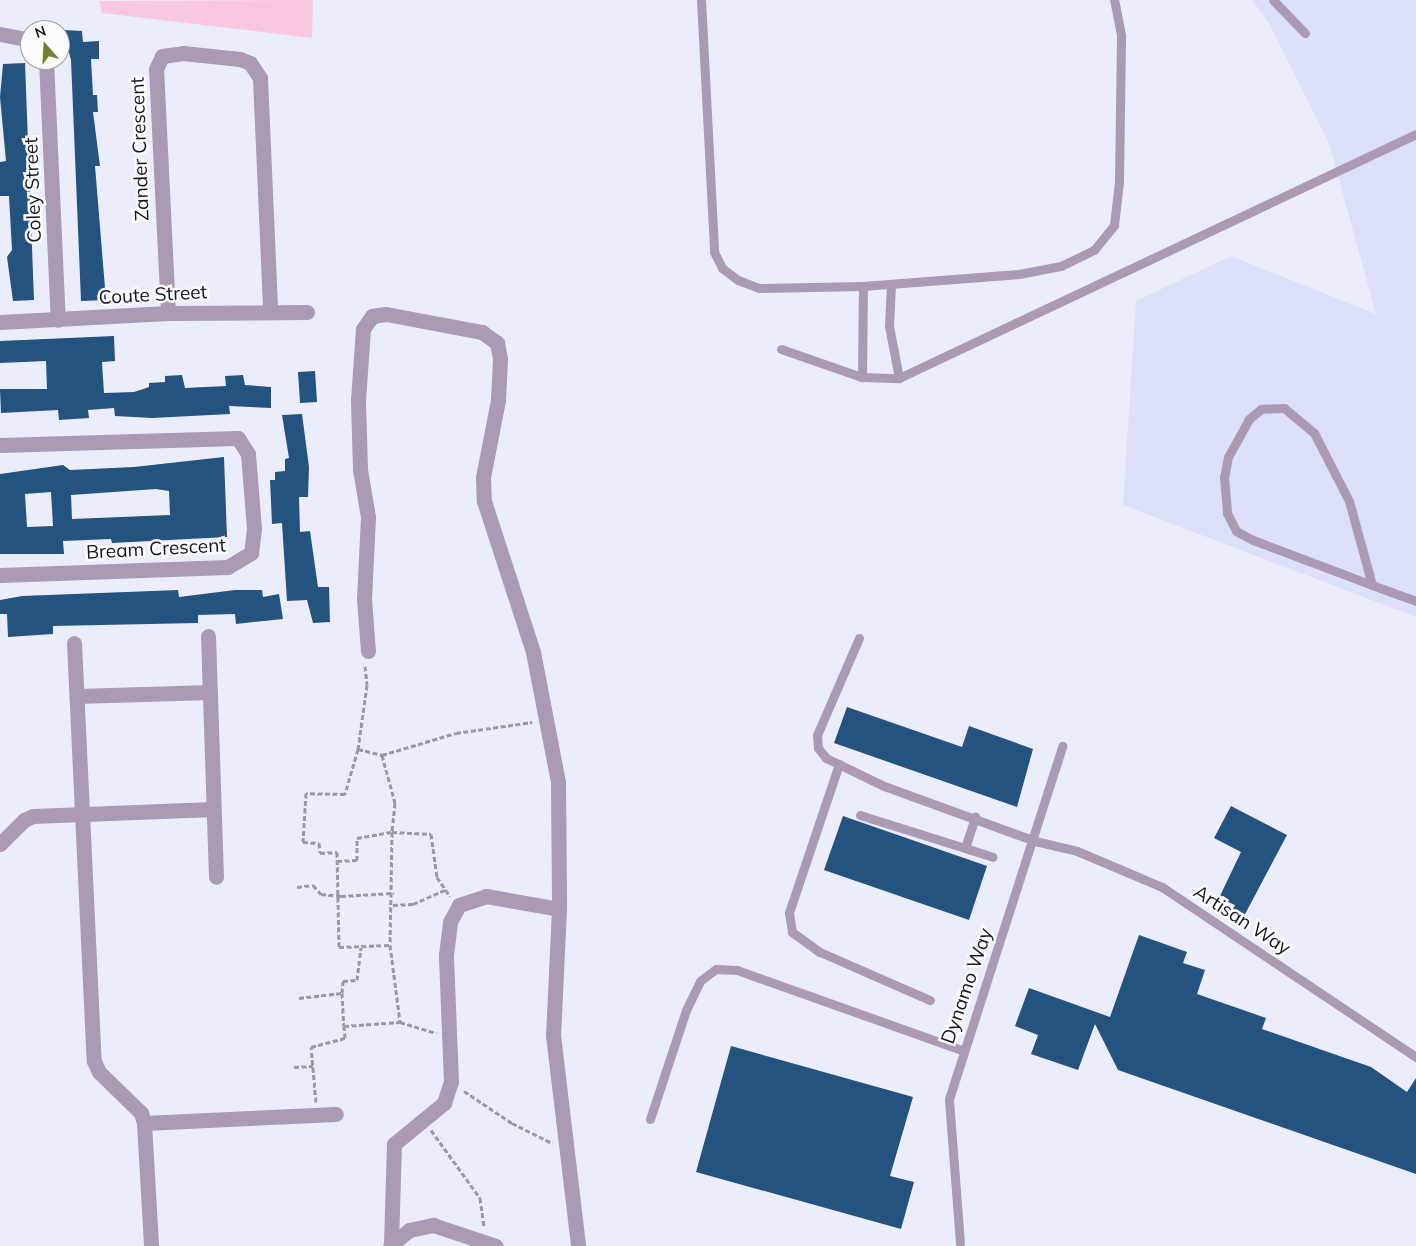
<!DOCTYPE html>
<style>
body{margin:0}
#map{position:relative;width:1416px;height:1246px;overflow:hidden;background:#ecedfb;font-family:Mulish,sans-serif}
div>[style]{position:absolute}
.built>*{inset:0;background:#dde0f9}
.green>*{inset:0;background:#fac7e1}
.building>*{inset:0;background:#23537e}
.path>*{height:3px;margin-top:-1.5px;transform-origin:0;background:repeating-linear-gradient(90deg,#9899a7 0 5px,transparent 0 7.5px)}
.lane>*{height:9px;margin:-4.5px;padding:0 4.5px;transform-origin:4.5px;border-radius:4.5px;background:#aa9ab3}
.street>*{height:15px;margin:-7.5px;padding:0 7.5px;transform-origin:7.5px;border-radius:7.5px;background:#aa9ab3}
span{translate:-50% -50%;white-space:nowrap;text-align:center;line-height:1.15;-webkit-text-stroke:5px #fbfbfb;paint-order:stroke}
.street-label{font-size:19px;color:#141521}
.north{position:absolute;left:20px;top:20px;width:50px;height:50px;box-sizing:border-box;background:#fbfbfb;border:1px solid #9f9fa4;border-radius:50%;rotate:341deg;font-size:14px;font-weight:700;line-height:20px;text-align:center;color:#141521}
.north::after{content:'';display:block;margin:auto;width:18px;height:22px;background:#72812f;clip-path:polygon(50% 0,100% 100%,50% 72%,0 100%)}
</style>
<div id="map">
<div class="built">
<div style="clip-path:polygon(1252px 0,1416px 0,1416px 617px,1123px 505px,1136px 301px,1231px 256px,1376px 314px,1329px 143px,1269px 23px)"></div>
</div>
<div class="green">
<div style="clip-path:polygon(313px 0,312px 38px,102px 13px,99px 1px)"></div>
</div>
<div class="building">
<div style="clip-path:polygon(63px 30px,82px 31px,83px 42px,99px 41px,99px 59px,91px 59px,93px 95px,97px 95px,98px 112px,93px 112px,100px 166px,95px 166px,106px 300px,81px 301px,71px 60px)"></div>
<div style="clip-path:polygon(25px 63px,34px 300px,13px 301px,7px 257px,12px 250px,9px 196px,0 196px,0 162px,6px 161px,0 97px,3px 64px)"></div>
<div style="clip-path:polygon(114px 336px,115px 361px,102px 362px,104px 393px,134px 392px,149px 387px,149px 383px,165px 382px,165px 376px,182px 375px,185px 388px,226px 386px,225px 376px,243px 375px,245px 385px,271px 387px,271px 408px,229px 406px,230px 414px,152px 418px,115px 416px,114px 408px,88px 410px,89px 418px,59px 420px,58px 410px,1px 413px,0 389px,47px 389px,46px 361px,0 363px,0 341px)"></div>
<div style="clip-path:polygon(315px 371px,317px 402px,300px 403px,298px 372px)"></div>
<div style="clip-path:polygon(302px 414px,309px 467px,308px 497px,299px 497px,300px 532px,310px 531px,318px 587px,329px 587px,330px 622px,313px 623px,307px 600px,287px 601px,282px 523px,272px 524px,270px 480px,275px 480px,275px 472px,285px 471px,285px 459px,289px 458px,282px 415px)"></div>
<div style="clip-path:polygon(evenodd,224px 457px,227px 537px,112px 543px,111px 539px,63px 541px,64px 554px,0 554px,0 474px,63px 465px,70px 470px,134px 467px,224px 457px,156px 489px,169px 491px,170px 515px,72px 519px,71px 495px,156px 489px,224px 457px,51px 492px,53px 526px,27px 527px,25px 494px,51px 492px)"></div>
<div style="clip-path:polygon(178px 590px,179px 597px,235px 590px,262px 590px,263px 597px,279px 594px,283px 619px,236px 624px,235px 614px,198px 615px,198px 623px,53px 626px,53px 634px,8px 637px,7px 614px,0 614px,0 600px,22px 596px)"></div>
<div style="clip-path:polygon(847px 707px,962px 747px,969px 726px,1033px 749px,1017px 807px,834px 743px)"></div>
<div style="clip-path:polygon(1231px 806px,1287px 835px,1243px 918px,1232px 911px,1235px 905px,1219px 898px,1241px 852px,1214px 838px)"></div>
<div style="clip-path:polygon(843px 816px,987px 866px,969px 920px,824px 870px)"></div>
<div style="clip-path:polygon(1139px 935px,1187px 952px,1183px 963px,1205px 970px,1197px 994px,1266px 1018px,1262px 1029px,1371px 1067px,1407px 1092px,1416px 1078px,1416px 1174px,1118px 1070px,1095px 1024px,1078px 1070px,1031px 1054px,1038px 1035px,1015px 1026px,1029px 988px,1110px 1017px)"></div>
<div style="clip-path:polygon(731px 1046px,913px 1097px,890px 1176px,914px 1182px,901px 1229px,696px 1172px)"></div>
</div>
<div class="path">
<div style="left:365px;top:666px;width:19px;rotate:84deg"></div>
<div style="left:367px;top:685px;width:65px;rotate:98deg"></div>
<div style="left:358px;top:749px;width:25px;rotate:14deg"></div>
<div style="left:382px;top:755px;width:77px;rotate:-16.6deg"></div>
<div style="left:456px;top:733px;width:77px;rotate:-8.2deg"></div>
<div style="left:358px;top:749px;width:47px;rotate:106.1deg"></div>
<div style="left:345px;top:794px;width:39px;rotate:-179deg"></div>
<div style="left:306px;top:793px;width:49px;rotate:93.5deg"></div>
<div style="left:303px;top:842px;width:16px;rotate:4deg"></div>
<div style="left:319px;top:843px;width:10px;rotate:84deg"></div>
<div style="left:320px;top:853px;width:17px;rotate:-3deg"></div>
<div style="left:337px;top:852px;width:95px;rotate:88.8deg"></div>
<div style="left:339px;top:947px;width:51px;rotate:-2.2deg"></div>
<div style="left:382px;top:755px;width:50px;rotate:74.8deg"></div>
<div style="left:395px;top:803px;width:29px;rotate:96deg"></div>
<div style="left:392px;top:832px;width:39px;rotate:3deg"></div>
<div style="left:431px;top:834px;width:43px;rotate:82.1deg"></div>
<div style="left:437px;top:877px;width:23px;rotate:56deg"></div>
<div style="left:337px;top:861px;width:20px;rotate:-3deg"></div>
<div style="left:357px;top:860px;width:22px;rotate:-90deg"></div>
<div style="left:357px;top:838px;width:36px;rotate:-10deg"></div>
<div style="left:392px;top:832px;width:113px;rotate:91deg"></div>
<div style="left:390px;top:945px;width:78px;rotate:82.6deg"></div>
<div style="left:297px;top:887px;width:16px;rotate:-7deg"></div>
<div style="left:313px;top:885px;width:12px;rotate:48deg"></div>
<div style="left:321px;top:894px;width:20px;rotate:6deg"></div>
<div style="left:341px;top:896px;width:53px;rotate:-3.2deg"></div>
<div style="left:393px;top:905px;width:20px;rotate:-3deg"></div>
<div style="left:413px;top:904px;width:35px;rotate:-24deg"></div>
<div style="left:342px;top:993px;width:12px;rotate:-85deg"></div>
<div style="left:343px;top:981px;width:14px;rotate:-4deg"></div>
<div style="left:357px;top:980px;width:33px;rotate:-83deg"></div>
<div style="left:299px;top:998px;width:43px;rotate:-6.6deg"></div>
<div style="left:342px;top:993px;width:33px;rotate:87deg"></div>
<div style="left:344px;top:1026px;width:56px;rotate:-4.1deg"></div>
<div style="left:400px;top:1022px;width:38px;rotate:17deg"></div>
<div style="left:294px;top:1067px;width:19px;rotate:-3deg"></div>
<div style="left:464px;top:1091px;width:58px;rotate:33.7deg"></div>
<div style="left:512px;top:1123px;width:45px;rotate:26.6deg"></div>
<div style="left:316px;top:1102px;width:55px;rotate:-95.2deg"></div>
<div style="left:311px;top:1047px;width:35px;rotate:-15deg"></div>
<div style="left:345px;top:1038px;width:12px;rotate:-95deg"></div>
<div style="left:431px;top:1130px;width:84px;rotate:54.2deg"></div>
<div style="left:480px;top:1198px;width:29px;rotate:82deg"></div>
</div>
<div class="lane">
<div style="left:701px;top:0;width:252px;rotate:87deg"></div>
<div style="left:714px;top:252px;width:18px;rotate:63deg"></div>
<div style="left:722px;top:268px;width:20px;rotate:37deg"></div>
<div style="left:738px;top:280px;width:22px;rotate:21deg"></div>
<div style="left:759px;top:288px;width:104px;rotate:-1.1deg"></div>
<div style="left:863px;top:286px;width:156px;rotate:-4.4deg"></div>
<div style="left:1019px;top:274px;width:43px;rotate:-10.8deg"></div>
<div style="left:1061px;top:266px;width:37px;rotate:-26deg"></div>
<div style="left:1094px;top:250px;width:32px;rotate:-51deg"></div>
<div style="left:1114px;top:225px;width:43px;rotate:-83.4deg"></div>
<div style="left:1119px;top:182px;width:147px;rotate:-89.2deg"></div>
<div style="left:1121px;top:35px;width:36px;rotate:-101deg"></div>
<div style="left:1273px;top:0;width:46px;rotate:45.9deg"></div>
<div style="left:891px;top:284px;width:42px;rotate:92.7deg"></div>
<div style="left:889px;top:326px;width:53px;rotate:79.1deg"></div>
<div style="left:781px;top:349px;width:86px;rotate:19.1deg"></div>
<div style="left:862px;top:377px;width:37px;rotate:2deg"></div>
<div style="left:899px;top:378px;width:572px;rotate:-25.27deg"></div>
<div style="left:862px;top:377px;width:91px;rotate:-89.4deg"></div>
<div style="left:1372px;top:585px;width:87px;rotate:-105.3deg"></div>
<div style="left:1349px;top:501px;width:76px;rotate:-117.2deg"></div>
<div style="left:1314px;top:433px;width:39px;rotate:-140deg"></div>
<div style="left:1284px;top:408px;width:23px;rotate:178deg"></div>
<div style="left:1261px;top:409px;width:16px;rotate:140deg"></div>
<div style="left:1249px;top:419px;width:43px;rotate:118.9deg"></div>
<div style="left:1228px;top:457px;width:20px;rotate:101deg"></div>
<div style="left:1224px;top:477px;width:36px;rotate:85deg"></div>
<div style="left:1227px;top:513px;width:20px;rotate:63deg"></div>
<div style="left:1236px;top:531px;width:19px;rotate:28deg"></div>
<div style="left:1253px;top:540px;width:127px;rotate:20.7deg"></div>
<div style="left:1372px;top:585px;width:47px;rotate:20deg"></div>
<div style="left:859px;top:638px;width:106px;rotate:113.4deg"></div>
<div style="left:817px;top:735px;width:13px;rotate:86deg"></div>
<div style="left:818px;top:748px;width:13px;rotate:51deg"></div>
<div style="left:826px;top:758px;width:64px;rotate:25.8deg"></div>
<div style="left:884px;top:786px;width:161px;rotate:20deg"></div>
<div style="left:1035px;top:841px;width:43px;rotate:13.4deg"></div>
<div style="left:1077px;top:851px;width:92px;rotate:23deg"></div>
<div style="left:1162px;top:887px;width:306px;rotate:33.8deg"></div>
<div style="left:839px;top:764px;width:157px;rotate:108.6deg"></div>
<div style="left:789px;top:913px;width:19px;rotate:81deg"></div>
<div style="left:792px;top:932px;width:34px;rotate:36deg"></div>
<div style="left:820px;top:952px;width:120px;rotate:23.6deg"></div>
<div style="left:860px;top:815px;width:139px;rotate:17.5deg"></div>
<div style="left:965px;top:848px;width:33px;rotate:-72deg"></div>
<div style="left:650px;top:1119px;width:115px;rotate:-71.7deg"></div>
<div style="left:686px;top:1010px;width:32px;rotate:-64deg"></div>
<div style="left:700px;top:981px;width:20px;rotate:-37deg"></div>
<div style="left:716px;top:969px;width:21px;rotate:3deg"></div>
<div style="left:737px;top:970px;width:239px;rotate:19.6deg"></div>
<div style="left:960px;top:1243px;width:144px;rotate:-94.4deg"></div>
<div style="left:949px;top:1099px;width:371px;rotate:-72.2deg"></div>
</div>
<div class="street">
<div style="left:0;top:34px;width:31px;rotate:11deg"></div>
<div style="left:46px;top:60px;width:260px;rotate:87.4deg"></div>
<div style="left:168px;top:313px;width:244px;rotate:-92.8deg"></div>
<div style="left:156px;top:69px;width:14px;rotate:-65deg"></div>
<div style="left:162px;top:56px;width:21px;rotate:-8deg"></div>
<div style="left:183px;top:53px;width:57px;rotate:6deg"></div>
<div style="left:240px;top:59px;width:11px;rotate:22deg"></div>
<div style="left:250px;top:63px;width:18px;rotate:56deg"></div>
<div style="left:260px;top:78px;width:233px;rotate:87.5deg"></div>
<div style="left:0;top:322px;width:168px;rotate:-3.1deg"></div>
<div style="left:168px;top:313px;width:139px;rotate:-0.4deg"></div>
<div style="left:0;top:445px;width:238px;rotate:-1.7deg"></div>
<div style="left:238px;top:438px;width:19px;rotate:58deg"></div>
<div style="left:248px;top:454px;width:75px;rotate:85.4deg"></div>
<div style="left:254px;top:529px;width:24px;rotate:97deg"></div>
<div style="left:251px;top:553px;width:27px;rotate:149deg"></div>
<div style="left:228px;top:567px;width:228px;rotate:178deg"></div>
<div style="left:208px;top:636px;width:241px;rotate:88.1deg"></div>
<div style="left:74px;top:643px;width:418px;rotate:87.3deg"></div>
<div style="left:94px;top:1061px;width:12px;rotate:66deg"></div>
<div style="left:99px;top:1072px;width:59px;rotate:44.3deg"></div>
<div style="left:141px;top:1113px;width:10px;rotate:73deg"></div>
<div style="left:144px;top:1123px;width:123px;rotate:86.7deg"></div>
<div style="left:368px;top:651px;width:52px;rotate:-94.4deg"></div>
<div style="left:364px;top:599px;width:82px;rotate:-87.2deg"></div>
<div style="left:368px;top:517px;width:49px;rotate:-99.5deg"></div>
<div style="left:360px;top:469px;width:69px;rotate:-91.7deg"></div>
<div style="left:358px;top:400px;width:71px;rotate:-86deg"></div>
<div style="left:363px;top:329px;width:16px;rotate:-55deg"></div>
<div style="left:372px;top:316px;width:14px;rotate:-8deg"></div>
<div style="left:386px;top:314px;width:98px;rotate:10.6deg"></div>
<div style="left:482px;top:332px;width:19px;rotate:36deg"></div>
<div style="left:497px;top:343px;width:16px;rotate:79deg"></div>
<div style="left:500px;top:359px;width:41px;rotate:92.8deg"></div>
<div style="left:498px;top:400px;width:78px;rotate:101deg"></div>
<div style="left:483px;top:477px;width:24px;rotate:88deg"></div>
<div style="left:484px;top:501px;width:159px;rotate:72deg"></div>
<div style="left:533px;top:652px;width:132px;rotate:79.1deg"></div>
<div style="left:558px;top:782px;width:127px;rotate:89.5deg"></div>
<div style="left:77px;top:696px;width:133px;rotate:-1.7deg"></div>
<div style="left:0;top:844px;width:34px;rotate:-45deg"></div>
<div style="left:24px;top:820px;width:10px;rotate:-24deg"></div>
<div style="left:33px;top:816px;width:180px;rotate:-2.2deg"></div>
<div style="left:144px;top:1123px;width:192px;rotate:-2.7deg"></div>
<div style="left:391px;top:1244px;width:100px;rotate:-88.3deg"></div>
<div style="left:394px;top:1144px;width:65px;rotate:-39.4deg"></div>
<div style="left:444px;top:1103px;width:22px;rotate:-72deg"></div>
<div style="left:451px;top:1082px;width:127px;rotate:-92.3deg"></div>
<div style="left:446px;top:955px;width:33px;rotate:-83deg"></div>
<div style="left:450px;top:922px;width:19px;rotate:-62deg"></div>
<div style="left:459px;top:905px;width:28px;rotate:-18deg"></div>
<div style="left:486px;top:896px;width:74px;rotate:10.1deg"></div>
<div style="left:559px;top:909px;width:126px;rotate:92.7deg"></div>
<div style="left:553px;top:1035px;width:212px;rotate:83.2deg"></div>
<div style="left:390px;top:1246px;width:25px;rotate:-40deg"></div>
<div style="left:409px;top:1230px;width:25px;rotate:-12deg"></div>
<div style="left:433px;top:1225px;width:66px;rotate:18.4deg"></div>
</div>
<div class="street-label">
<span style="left:140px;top:149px;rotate:-92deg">Zander Crescent</span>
<span style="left:33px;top:190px;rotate:-92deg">Coley Street</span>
<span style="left:153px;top:295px;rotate:-3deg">Coute Street</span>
<span style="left:156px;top:549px;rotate:-3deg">Bream Crescent</span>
<span style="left:1242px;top:920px;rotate:33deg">Artisan Way</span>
<span style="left:967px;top:986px;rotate:-71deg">Dynamo Way</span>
</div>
<div class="north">N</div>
</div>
